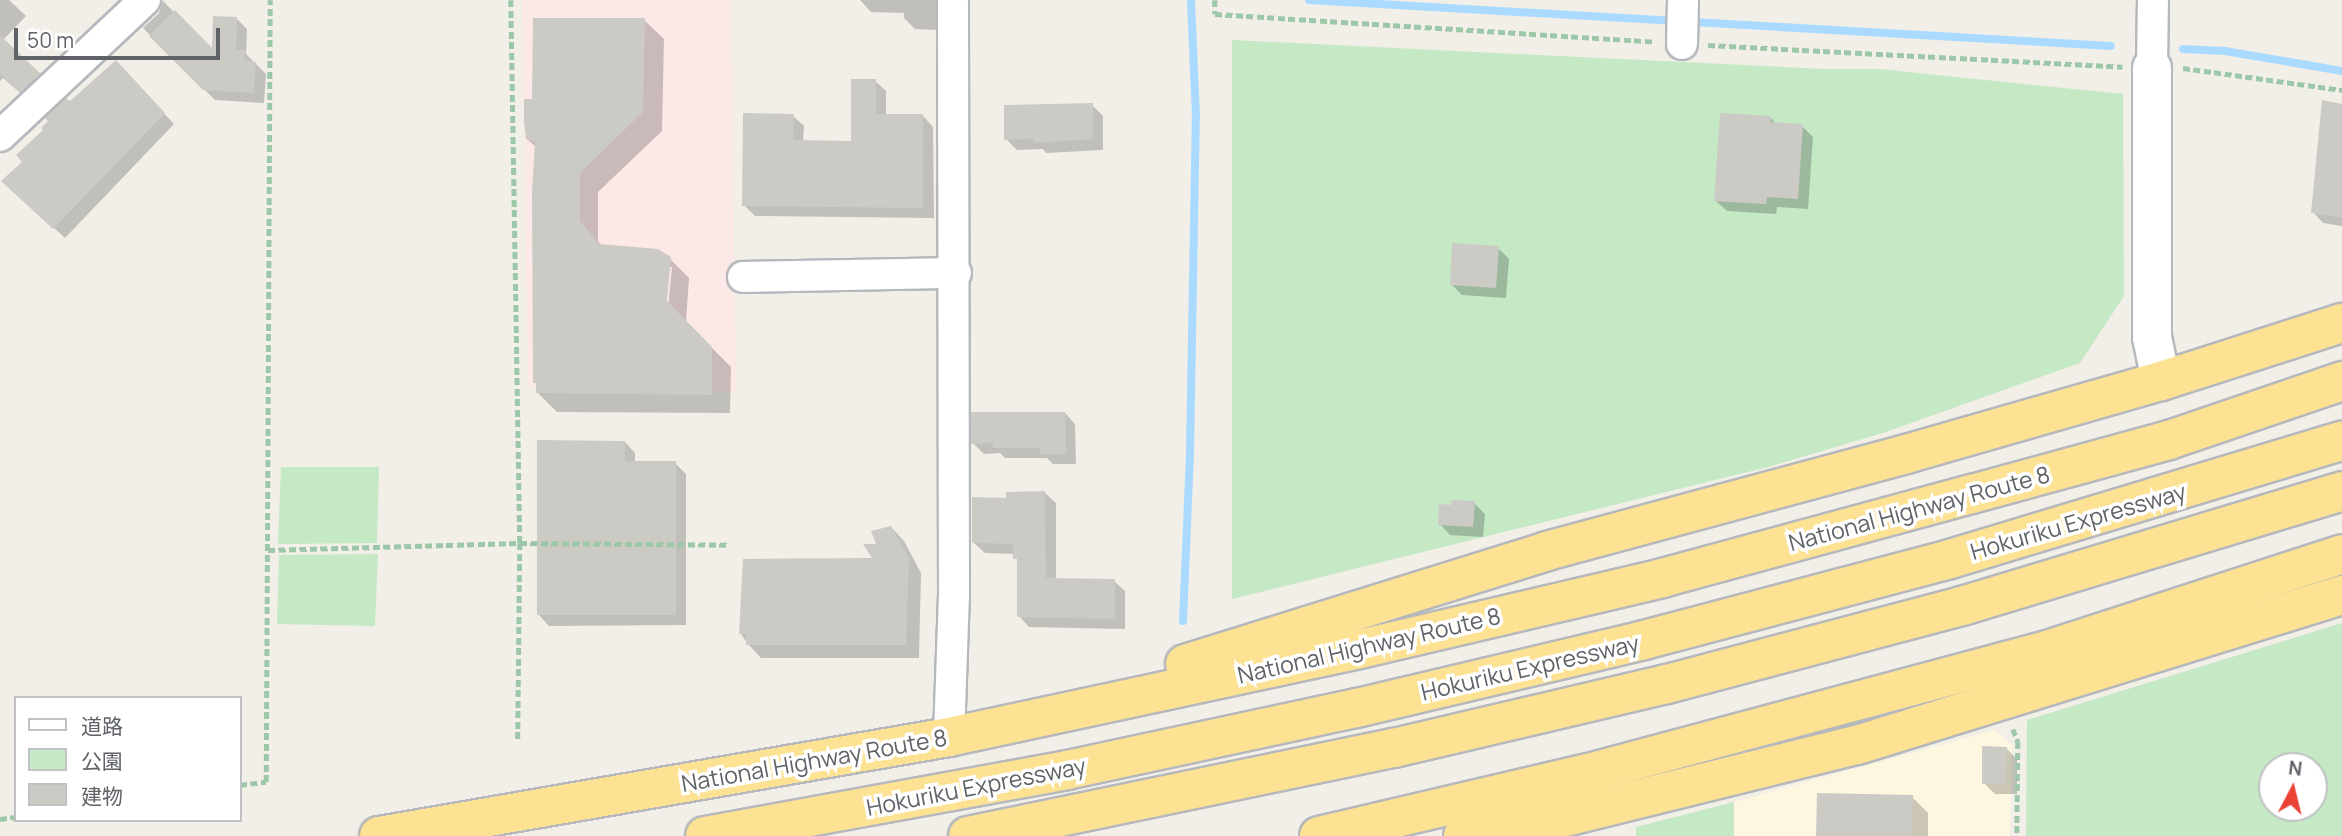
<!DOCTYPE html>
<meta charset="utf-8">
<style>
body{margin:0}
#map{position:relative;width:2342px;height:836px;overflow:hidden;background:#f1efe8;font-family:Manrope,"Noto Sans JP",sans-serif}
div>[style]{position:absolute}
.commercial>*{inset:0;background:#fef7e0}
.medical>*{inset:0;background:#fce8e6}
.green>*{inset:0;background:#c5e8c5}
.shadow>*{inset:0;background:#0003}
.stream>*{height:8px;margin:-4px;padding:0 4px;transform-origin:4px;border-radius:4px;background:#aadaff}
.building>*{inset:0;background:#cccac5}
.path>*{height:4.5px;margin-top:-2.25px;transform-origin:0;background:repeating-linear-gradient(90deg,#9cc7a9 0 7px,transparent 0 10.5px)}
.roads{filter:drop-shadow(2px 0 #b5b8bc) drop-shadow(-2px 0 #b5b8bc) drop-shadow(0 2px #b5b8bc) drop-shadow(0 -2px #b5b8bc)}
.street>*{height:30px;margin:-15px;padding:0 15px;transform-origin:15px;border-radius:15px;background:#fff}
.secondary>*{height:38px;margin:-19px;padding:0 19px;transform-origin:19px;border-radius:19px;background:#fff}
.highway>*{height:38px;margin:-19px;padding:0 19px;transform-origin:19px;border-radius:19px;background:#fde293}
span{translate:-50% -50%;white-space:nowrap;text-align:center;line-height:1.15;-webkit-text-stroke:7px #fff;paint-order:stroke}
.street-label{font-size:23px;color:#5f6368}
.legend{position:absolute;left:14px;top:696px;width:228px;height:126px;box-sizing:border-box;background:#fff;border:2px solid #bfc1c3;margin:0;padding:9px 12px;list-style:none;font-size:21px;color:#5f6368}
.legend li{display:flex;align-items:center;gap:14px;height:35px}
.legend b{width:35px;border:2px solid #bfc1c3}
.north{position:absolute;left:2258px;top:752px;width:70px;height:70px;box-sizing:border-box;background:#fff;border:2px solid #bfc1c3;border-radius:50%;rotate:7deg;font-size:19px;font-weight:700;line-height:28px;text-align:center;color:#5f6368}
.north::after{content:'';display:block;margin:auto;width:24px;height:32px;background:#ea4335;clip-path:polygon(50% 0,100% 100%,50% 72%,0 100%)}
.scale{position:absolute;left:14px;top:28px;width:206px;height:32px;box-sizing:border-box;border:4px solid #5f6368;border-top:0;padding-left:9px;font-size:21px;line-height:24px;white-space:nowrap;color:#5f6368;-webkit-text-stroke:5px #fff;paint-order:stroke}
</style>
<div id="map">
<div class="commercial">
<div style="clip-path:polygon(1995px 730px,2012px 745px,2010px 836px,1734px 836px,1734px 802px)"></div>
</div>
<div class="medical">
<div style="clip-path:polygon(522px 0,731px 0,736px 392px,528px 387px)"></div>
</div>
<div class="green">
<div style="clip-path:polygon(1232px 40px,1824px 69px,1879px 69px,2123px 94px,2124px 296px,2080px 363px,1883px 433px,1768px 467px,1232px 599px)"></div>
<div style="clip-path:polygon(281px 467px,379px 467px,377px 543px,278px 544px)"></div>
<div style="clip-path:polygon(378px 554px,375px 626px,277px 624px,279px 555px)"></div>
<div style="clip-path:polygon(evenodd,2342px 623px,2342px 836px,2026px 836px,2027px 720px,2342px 623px,2272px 766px,2314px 766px,2314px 808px,2272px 808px,2272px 766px)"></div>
<div style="clip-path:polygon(1734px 802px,1734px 836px,1636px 836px,1636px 827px)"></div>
</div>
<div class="shadow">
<div style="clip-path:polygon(0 0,9px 0,26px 16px,3px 40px,50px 85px,32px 103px,3px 78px,0 81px)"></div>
<div style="clip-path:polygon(860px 0,937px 0,937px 30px,915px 29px,904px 18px,904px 13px,871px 12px)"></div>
<div style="clip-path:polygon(163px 1px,213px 52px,236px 18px,247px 29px,246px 54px,266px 74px,264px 103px,215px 100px,143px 28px,159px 13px)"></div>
<div style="clip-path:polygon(evenodd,644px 20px,664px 39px,662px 131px,598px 192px,598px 241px,602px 246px,670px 259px,689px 278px,686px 322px,731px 367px,730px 413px,557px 412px,538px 393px,536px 147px,527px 139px,534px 101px,644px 20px,668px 267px,672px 267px,668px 310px,665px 309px,668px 267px)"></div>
<div style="clip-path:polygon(126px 73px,174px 124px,65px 238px,14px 191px,24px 162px,70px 103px)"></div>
<div style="clip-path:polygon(875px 81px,886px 91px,886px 116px,923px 116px,933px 127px,934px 218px,755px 216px,744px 205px,793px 116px,804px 126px,803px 142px,853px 142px)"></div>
<div style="clip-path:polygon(1092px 105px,1103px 116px,1103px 150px,1046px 153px,1043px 149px,1017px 150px,1006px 139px)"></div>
<div style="clip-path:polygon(2342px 105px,2342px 226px,2323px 223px,2313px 212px)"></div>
<div style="clip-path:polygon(1771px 118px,1777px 125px,1802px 126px,1813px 137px,1808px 209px,1777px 207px,1776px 214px,1727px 211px,1716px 201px)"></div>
<div style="clip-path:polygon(1498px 248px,1509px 259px,1506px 298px,1462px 295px,1452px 285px)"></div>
<div style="clip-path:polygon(1065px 413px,1075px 424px,1076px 464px,1053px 464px,1047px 458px,1005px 458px,1000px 453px,984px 454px,973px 443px)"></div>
<div style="clip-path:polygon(625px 442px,635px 453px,635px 463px,675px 463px,686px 474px,686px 625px,549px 626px,539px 615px)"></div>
<div style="clip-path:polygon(1045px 493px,1056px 503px,1056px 579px,1114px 581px,1125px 591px,1125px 629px,1029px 627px,1019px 616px,1019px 563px,1015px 554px,985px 553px,974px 543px,1008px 499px)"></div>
<div style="clip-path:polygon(1474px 503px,1485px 514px,1483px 537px,1450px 535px,1440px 524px,1453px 507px)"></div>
<div style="clip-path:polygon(891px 527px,904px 541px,921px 573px,919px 658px,761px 658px,748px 644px,741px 634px,875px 559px)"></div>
<div style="clip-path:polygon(2006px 748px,2017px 759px,2017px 794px,1995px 794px,1984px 783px)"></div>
<div style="clip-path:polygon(1912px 797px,1928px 813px,1928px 836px,1818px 836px)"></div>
</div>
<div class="stream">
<div style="left:1309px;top:0;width:803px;rotate:3.28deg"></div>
<div style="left:2183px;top:49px;width:42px;rotate:2.7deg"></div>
<div style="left:2225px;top:51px;width:119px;rotate:9.7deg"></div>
<div style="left:1183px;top:621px;width:168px;rotate:-87.6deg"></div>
<div style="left:1190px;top:453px;width:337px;rotate:-89deg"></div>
<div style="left:1196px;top:116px;width:116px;rotate:-92.5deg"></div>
</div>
<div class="building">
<div style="clip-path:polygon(175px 10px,212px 48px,213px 16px,237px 17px,236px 50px,245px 50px,244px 60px,256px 62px,254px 93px,203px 90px,149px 36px)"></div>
<div style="clip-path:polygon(533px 18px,645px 18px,643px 112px,580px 173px,580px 221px,599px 244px,658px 249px,671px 257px,667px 301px,712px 347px,712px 395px,536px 393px,536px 383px,533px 383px,532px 192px,535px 142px,526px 139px,524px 122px,524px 99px,532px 99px)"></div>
<div style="clip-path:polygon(0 35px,41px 74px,20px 93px,0 74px)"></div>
<div style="clip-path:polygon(116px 60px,165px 113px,53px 229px,1px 181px,22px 162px,16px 155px,43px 130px,41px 128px,48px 121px,45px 118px,66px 98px,70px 101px)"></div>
<div style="clip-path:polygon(851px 79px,876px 79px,876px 114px,923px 114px,923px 208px,742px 206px,743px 113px,794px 114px,793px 140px,851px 141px)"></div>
<div style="clip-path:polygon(2322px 100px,2342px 104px,2342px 218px,2311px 213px)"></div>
<div style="clip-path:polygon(1093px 103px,1093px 139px,1034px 143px,1034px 139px,1004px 140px,1004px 105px)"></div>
<div style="clip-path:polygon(1720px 113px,1771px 116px,1771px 122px,1803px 124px,1798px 199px,1767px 197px,1766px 204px,1714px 201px)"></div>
<div style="clip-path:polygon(1452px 243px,1499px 246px,1496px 288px,1450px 285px)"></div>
<div style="clip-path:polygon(971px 412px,1065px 412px,1066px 454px,1040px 454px,1040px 448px,993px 448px,993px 443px,971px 444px)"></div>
<div style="clip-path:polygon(537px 440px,625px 441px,625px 461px,676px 461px,676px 615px,537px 615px)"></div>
<div style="clip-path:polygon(1045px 491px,1046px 578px,1115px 579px,1115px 619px,1017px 617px,1017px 559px,1013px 559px,1013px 544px,972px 543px,972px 497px,1006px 498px,1006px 492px)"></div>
<div style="clip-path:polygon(1452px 500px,1475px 501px,1473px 527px,1438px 525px,1439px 504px,1451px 505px)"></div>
<div style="clip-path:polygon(891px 526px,909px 558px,906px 645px,746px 645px,746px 634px,739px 634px,743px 559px,872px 558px,863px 544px,876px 544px,871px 531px)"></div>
<div style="clip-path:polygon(1982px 746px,2007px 747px,2006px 784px,1982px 784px)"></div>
<div style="clip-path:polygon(1817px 793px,1913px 795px,1912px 836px,1816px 836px)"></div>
</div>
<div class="path">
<div style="left:511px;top:0;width:543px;rotate:89.05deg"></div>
<div style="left:520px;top:543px;width:196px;rotate:90.6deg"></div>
<div style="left:1215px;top:0;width:14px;rotate:90deg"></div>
<div style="left:1215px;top:14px;width:440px;rotate:3.6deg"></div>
<div style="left:1708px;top:45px;width:415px;rotate:3deg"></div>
<div style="left:2183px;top:68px;width:161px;rotate:7.9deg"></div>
<div style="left:268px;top:550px;width:252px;rotate:-1.6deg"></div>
<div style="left:520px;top:543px;width:210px;rotate:0.5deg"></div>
<div style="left:2013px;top:729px;width:14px;rotate:69deg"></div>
<div style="left:2018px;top:742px;width:94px;rotate:90.6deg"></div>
<div style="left:240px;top:785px;width:26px;rotate:-7deg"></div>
<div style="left:266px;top:782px;width:782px;rotate:-89.71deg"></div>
<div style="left:0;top:819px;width:16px;rotate:-7deg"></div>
</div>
<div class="roads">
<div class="street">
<div style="left:1682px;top:44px;width:44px;rotate:-88.7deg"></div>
<div style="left:2152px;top:68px;width:68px;rotate:-89.2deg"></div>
<div style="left:0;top:136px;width:199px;rotate:-43.2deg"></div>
<div style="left:743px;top:277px;width:213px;rotate:-1.1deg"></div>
<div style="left:949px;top:737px;width:142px;rotate:-88deg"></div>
<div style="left:954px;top:595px;width:595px;rotate:-90.1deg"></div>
</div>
<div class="secondary">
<div style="left:2152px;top:68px;width:269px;rotate:90deg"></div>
<div style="left:2152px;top:337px;width:45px;rotate:78.4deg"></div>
</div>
<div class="highway">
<div style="left:1185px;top:664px;width:379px;rotate:-17.3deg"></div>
<div style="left:1547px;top:551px;width:372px;rotate:-15.1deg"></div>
<div style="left:1906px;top:454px;width:265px;rotate:-16deg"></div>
<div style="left:2161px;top:381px;width:190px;rotate:-17.8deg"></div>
<div style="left:379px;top:836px;width:579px;rotate:-9.85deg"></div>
<div style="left:949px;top:737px;width:416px;rotate:-12.1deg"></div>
<div style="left:1356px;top:650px;width:314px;rotate:-13.2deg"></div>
<div style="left:1662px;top:578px;width:321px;rotate:-15.2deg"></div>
<div style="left:1972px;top:494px;width:204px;rotate:-15.3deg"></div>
<div style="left:2169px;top:440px;width:183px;rotate:-18.8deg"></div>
<div style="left:705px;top:836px;width:368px;rotate:-10.3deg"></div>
<div style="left:1067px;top:770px;width:297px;rotate:-12.1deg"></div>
<div style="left:1357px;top:708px;width:295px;rotate:-13.3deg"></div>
<div style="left:1644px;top:640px;width:317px;rotate:-14.8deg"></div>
<div style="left:1950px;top:559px;width:409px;rotate:-16.8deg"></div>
<div style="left:968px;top:836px;width:435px;rotate:-11.7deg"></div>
<div style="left:1394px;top:748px;width:280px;rotate:-13.2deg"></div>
<div style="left:1667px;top:684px;width:305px;rotate:-14.8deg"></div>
<div style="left:1962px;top:606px;width:397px;rotate:-16.8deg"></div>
<div style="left:1319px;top:836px;width:276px;rotate:-13.2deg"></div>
<div style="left:1588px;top:773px;width:475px;rotate:-15deg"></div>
<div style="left:2047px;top:650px;width:310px;rotate:-18deg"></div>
<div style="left:1463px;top:836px;width:96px;rotate:-10.3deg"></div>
<div style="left:1557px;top:819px;width:309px;rotate:-13.9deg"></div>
<div style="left:1857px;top:745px;width:508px;rotate:-17.19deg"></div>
</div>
</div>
<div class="street-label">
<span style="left:1919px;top:508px;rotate:-15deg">National Highway Route 8</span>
<span style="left:2078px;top:521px;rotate:-16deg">Hokuriku Expressway</span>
<span style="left:1369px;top:645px;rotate:-13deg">National Highway Route 8</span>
<span style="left:1530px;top:667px;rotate:-13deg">Hokuriku Expressway</span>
<span style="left:814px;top:760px;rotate:-10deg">National Highway Route 8</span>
<span style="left:976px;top:786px;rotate:-11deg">Hokuriku Expressway</span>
</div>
<ul class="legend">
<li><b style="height:9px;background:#fff"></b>道路</li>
<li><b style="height:19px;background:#c5e8c5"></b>公園</li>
<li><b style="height:19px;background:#cccac5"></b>建物</li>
</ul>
<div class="north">N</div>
<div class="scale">50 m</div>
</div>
